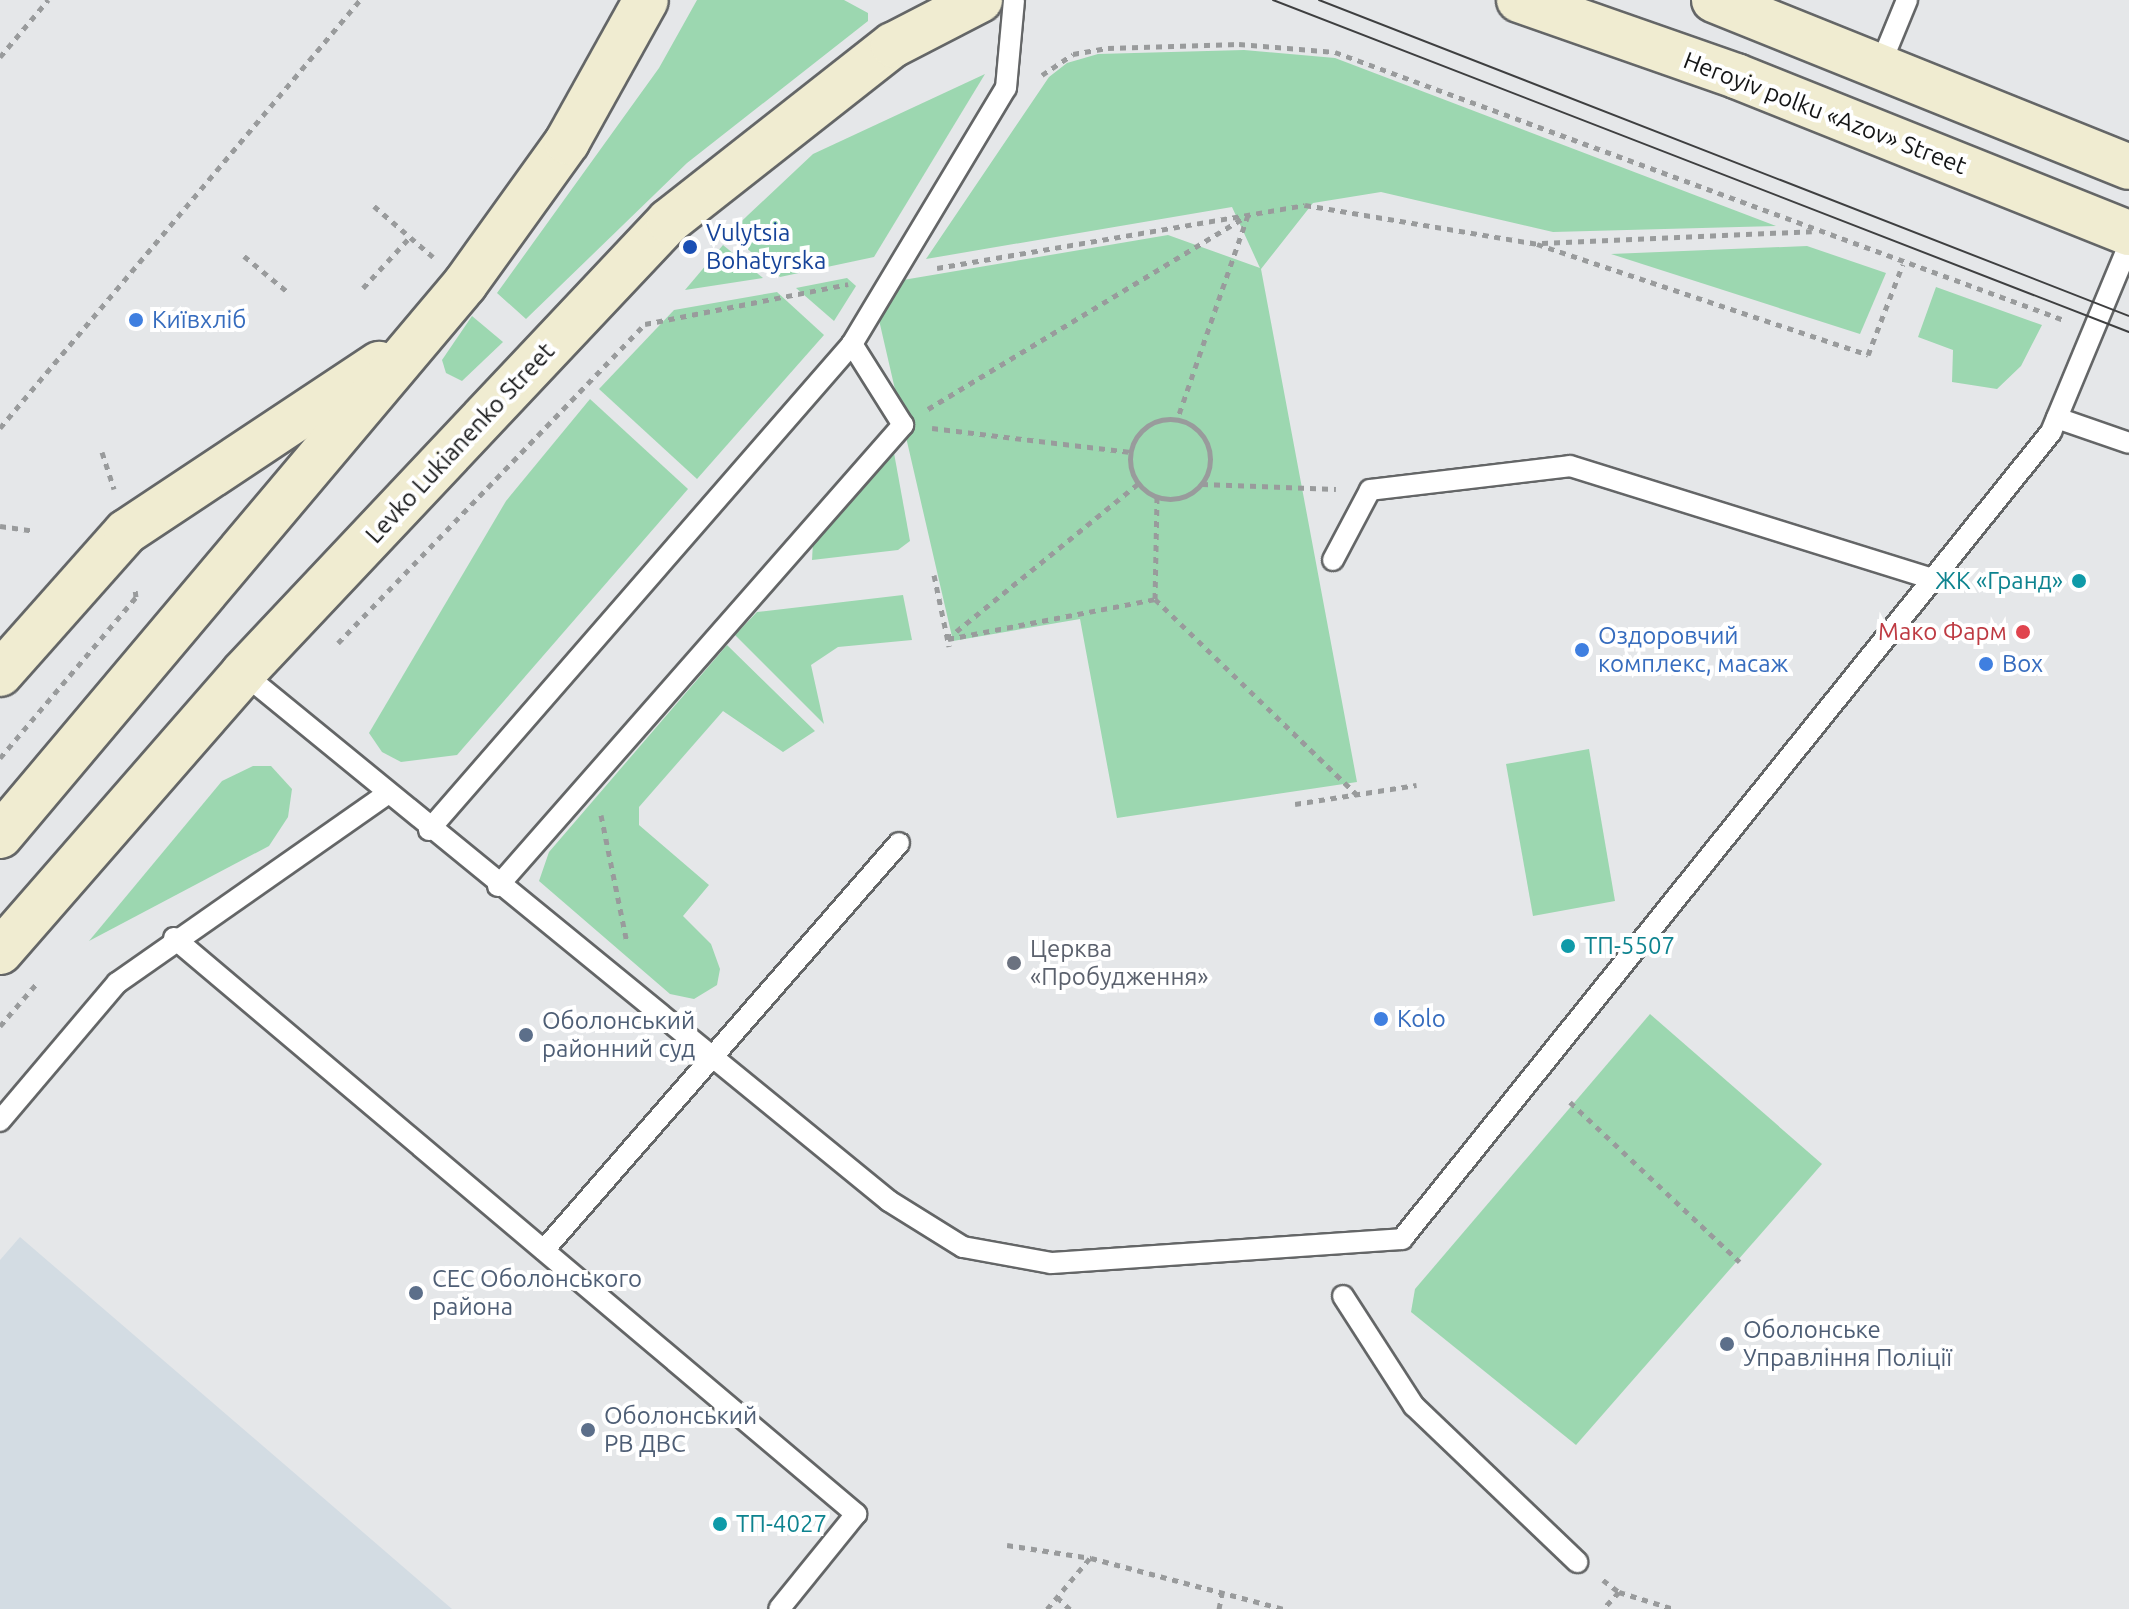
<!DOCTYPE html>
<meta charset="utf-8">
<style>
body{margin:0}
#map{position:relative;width:2129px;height:1609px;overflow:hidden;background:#e5e7e9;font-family:Ubuntu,sans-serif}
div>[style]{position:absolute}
.built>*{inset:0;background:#d3dce3}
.green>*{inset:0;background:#9cd7b0}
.path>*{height:5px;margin-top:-2.5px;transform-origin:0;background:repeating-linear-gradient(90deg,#999b9c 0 6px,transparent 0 12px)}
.path>.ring{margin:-2.5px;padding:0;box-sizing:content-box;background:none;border:5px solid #999b9c;border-radius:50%}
.roads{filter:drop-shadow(2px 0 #646667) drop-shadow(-2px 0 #646667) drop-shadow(0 2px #646667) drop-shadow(0 -2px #646667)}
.service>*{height:20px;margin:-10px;padding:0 10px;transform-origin:10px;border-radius:10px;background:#fff}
.secondary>*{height:44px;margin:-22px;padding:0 22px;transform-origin:22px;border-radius:22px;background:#f0ecd1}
.tram>*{height:2px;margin:-1px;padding:0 1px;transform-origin:1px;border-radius:1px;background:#3e3f40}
.dots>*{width:22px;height:22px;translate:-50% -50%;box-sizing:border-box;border:4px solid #fff;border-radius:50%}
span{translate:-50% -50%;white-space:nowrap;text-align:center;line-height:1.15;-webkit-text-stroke:8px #fff;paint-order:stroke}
.street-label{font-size:24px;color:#141516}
.transit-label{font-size:24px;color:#164399}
.left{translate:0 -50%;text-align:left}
.shop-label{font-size:24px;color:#366cbe}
.culture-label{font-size:24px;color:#0d838f}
.right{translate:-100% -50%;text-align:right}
.health-label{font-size:24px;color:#be3a42}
.worship-label{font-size:24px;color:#5b616d}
.service-label{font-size:24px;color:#4e5e75}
</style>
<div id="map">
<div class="built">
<div style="clip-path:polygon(20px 1237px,306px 1483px,452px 1609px,0 1609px,0 1260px)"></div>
</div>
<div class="green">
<div style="clip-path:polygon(697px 0,844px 0,868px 13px,868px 21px,687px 163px,526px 319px,497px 293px,659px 68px)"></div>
<div style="clip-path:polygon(1244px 50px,1335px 58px,1776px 226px,1553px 232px,1381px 192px,1313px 203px,1261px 269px,1357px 782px,1117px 818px,1080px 619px,953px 641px,879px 320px,903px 280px,1168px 235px,1260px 268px,1232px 207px,926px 259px,1049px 77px,1067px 63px,1098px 54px)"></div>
<div style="clip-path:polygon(985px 74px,874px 257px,780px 277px,729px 233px,813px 154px)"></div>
<div style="clip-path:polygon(723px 245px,763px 278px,685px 290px)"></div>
<div style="clip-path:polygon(1807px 246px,1886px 273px,1860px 334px,1611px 254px)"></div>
<div style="clip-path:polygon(847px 278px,856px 286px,834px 321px,796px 288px)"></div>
<div style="clip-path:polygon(1936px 287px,2042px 325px,2021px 366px,1997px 389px,1952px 382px,1953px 350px,1918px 337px)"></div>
<div style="clip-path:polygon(777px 292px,824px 335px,697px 479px,599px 389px,674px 310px)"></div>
<div style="clip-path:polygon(472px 316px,503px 342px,462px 381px,446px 373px,442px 360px)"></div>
<div style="clip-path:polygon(590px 399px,688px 489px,457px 755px,401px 762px,382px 752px,369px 733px,506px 501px)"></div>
<div style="clip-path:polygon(894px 453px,910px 541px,898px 550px,812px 560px,813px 542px)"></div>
<div style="clip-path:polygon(903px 595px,912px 640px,838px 647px,811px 665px,824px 724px,735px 635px,757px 612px)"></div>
<div style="clip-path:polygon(727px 645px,815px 731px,783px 752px,723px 711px,639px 807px,639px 825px,709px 885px,683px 916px,711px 944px,720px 969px,717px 985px,694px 999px,670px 994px,539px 881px,549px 852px)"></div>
<div style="clip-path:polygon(1589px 749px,1615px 901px,1533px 916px,1506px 764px)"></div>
<div style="clip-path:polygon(253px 766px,271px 766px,292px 789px,288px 817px,269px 846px,89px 941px,222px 781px)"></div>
<div style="clip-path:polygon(1650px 1014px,1822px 1164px,1576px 1445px,1411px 1312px,1415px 1289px)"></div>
</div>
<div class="path">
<div style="left:0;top:57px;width:75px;rotate:-49.9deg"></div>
<div style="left:1042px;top:75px;width:37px;rotate:-34deg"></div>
<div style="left:1073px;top:54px;width:36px;rotate:-10deg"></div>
<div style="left:1108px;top:48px;width:131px;rotate:-1.7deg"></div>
<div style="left:1239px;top:44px;width:96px;rotate:4.8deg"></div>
<div style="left:1335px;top:52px;width:777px;rotate:20.18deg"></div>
<div style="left:374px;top:206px;width:78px;rotate:40.8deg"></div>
<div style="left:1542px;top:243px;width:270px;rotate:-2.5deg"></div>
<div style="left:244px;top:256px;width:58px;rotate:39.4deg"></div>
<div style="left:937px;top:268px;width:373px;rotate:-9.7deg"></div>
<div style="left:1305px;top:205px;width:235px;rotate:9.5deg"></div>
<div style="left:1537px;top:244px;width:349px;rotate:18.5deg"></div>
<div style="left:1868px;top:355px;width:97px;rotate:-69deg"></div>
<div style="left:363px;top:288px;width:69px;rotate:-47.3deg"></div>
<div style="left:928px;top:409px;width:374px;rotate:-31.2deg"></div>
<div style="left:1248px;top:215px;width:217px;rotate:109.1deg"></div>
<div class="ring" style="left:1130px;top:419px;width:75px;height:75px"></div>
<div style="left:0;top:428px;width:559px;rotate:-49.93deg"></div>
<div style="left:932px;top:428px;width:200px;rotate:6.9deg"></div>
<div style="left:102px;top:452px;width:39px;rotate:72deg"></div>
<div style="left:1202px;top:484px;width:134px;rotate:2.1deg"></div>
<div style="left:1157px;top:497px;width:102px;rotate:91.1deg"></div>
<div style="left:1155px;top:599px;width:280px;rotate:44.1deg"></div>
<div style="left:0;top:526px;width:34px;rotate:8deg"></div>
<div style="left:934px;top:575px;width:73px;rotate:78.1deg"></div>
<div style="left:947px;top:639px;width:246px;rotate:-39.1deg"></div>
<div style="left:948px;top:639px;width:211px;rotate:-10.9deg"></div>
<div style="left:338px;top:643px;width:443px;rotate:-46.1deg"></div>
<div style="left:645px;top:324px;width:207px;rotate:-11.1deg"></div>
<div style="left:0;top:758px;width:211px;rotate:-49.8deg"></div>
<div style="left:136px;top:597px;width:8px;rotate:-97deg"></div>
<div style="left:1295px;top:804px;width:123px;rotate:-8.9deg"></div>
<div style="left:601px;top:815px;width:131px;rotate:78.5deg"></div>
<div style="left:0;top:1026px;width:57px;rotate:-49.3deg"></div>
<div style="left:1570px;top:1102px;width:233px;rotate:43.3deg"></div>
<div style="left:1007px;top:1545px;width:85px;rotate:8.8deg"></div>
<div style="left:1091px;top:1558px;width:200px;rotate:14.8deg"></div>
<div style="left:1603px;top:1580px;width:20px;rotate:37deg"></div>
<div style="left:1619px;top:1592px;width:23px;rotate:133deg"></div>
<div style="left:1619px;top:1592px;width:58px;rotate:17.2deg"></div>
<div style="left:1057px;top:1597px;width:18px;rotate:43deg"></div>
<div style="left:1047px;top:1609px;width:67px;rotate:-49.9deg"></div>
<div style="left:1219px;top:1609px;width:20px;rotate:-79deg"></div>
</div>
<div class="roads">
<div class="service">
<div style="left:1879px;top:68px;width:74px;rotate:-67.6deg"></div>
<div style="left:2057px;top:418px;width:76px;rotate:19.1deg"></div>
<div style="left:1333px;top:560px;width:79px;rotate:-62.1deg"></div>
<div style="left:1370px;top:490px;width:201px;rotate:-6.8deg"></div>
<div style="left:1570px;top:466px;width:379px;rotate:17.3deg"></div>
<div style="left:243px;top:673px;width:834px;rotate:39.26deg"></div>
<div style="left:889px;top:1201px;width:87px;rotate:31.9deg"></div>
<div style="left:963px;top:1247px;width:89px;rotate:10.3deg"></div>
<div style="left:1051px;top:1263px;width:352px;rotate:-3.9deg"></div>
<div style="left:1402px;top:1239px;width:1036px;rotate:-51.19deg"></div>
<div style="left:2051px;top:432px;width:203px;rotate:-67.4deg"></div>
<div style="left:429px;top:830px;width:644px;rotate:-48.96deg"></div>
<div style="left:852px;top:344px;width:299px;rotate:-59deg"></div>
<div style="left:1006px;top:88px;width:88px;rotate:-84.8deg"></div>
<div style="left:498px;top:886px;width:614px;rotate:-48.7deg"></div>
<div style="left:903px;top:425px;width:96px;rotate:-122.2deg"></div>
<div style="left:174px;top:938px;width:893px;rotate:40.18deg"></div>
<div style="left:856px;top:1514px;width:122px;rotate:129deg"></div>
<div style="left:0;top:1121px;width:181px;rotate:-49.7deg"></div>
<div style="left:117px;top:983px;width:327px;rotate:-35deg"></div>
<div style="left:544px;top:1250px;width:540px;rotate:-48.9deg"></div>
<div style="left:1343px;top:1296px;width:131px;rotate:57.2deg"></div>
<div style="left:1414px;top:1406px;width:226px;rotate:43.7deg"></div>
</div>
<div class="secondary">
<div style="left:1519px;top:0;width:230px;rotate:19.3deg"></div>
<div style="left:1736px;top:76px;width:423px;rotate:21.8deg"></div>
<div style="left:1714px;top:0;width:447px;rotate:21.9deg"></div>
<div style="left:0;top:674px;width:190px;rotate:-48.4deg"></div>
<div style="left:126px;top:532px;width:304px;rotate:-33.6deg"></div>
<div style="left:0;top:836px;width:722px;rotate:-49.89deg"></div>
<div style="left:465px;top:284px;width:175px;rotate:-54.3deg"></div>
<div style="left:567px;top:142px;width:162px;rotate:-60.9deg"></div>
<div style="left:0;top:952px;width:370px;rotate:-48.9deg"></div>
<div style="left:243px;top:673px;width:621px;rotate:-46.7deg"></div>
<div style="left:669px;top:221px;width:285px;rotate:-38.2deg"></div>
<div style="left:893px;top:45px;width:98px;rotate:-27.3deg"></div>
</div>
</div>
<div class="tram">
<div style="left:1273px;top:0;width:918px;rotate:21.2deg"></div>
<div style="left:1319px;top:0;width:869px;rotate:21.31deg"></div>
</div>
<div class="dots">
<div style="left:690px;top:247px;background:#1a4fb4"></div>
<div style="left:136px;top:320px;background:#3f7fe0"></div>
<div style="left:2079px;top:581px;background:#0f9aa8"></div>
<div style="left:2023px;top:632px;background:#e0444e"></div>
<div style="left:1582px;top:650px;background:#3f7fe0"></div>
<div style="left:1986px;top:664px;background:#3f7fe0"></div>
<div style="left:1568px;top:946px;background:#0f9aa8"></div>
<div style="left:1014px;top:963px;background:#6b7280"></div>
<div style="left:1381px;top:1019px;background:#3f7fe0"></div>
<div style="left:526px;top:1035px;background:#5c6f8a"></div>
<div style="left:416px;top:1293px;background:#5c6f8a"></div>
<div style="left:1727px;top:1344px;background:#5c6f8a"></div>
<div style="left:588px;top:1430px;background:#5c6f8a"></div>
<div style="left:720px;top:1524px;background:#0f9aa8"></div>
</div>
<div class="street-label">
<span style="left:1825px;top:113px;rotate:21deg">Heroyiv polku «Azov» Street</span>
<span style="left:460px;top:443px;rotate:-47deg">Levko Lukianenko Street</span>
</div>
<div class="transit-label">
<span class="left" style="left:706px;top:247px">Vulytsia<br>Bohatyrska</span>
</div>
<div class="shop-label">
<span class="left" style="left:152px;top:320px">Київхліб</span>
<span class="left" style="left:1598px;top:650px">Оздоровчий<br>комплекс, масаж</span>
<span class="left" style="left:2002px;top:664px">Box</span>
<span class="left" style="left:1397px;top:1019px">Kolo</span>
</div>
<div class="culture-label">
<span class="right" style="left:2063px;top:581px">ЖК «Гранд»</span>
<span class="left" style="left:1584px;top:946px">ТП-5507</span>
<span class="left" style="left:736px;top:1524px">ТП-4027</span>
</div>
<div class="health-label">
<span class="right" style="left:2007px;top:632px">Мако Фарм</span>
</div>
<div class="worship-label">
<span class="left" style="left:1030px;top:963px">Церква<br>«Пробудження»</span>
</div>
<div class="service-label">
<span class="left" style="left:542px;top:1035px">Оболонський<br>районний суд</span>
<span class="left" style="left:432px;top:1293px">СЕС Оболонського<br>района</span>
<span class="left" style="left:1743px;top:1344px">Оболонське<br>Управління Поліції</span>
<span class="left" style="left:604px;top:1430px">Оболонський<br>РВ ДВС</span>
</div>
</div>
